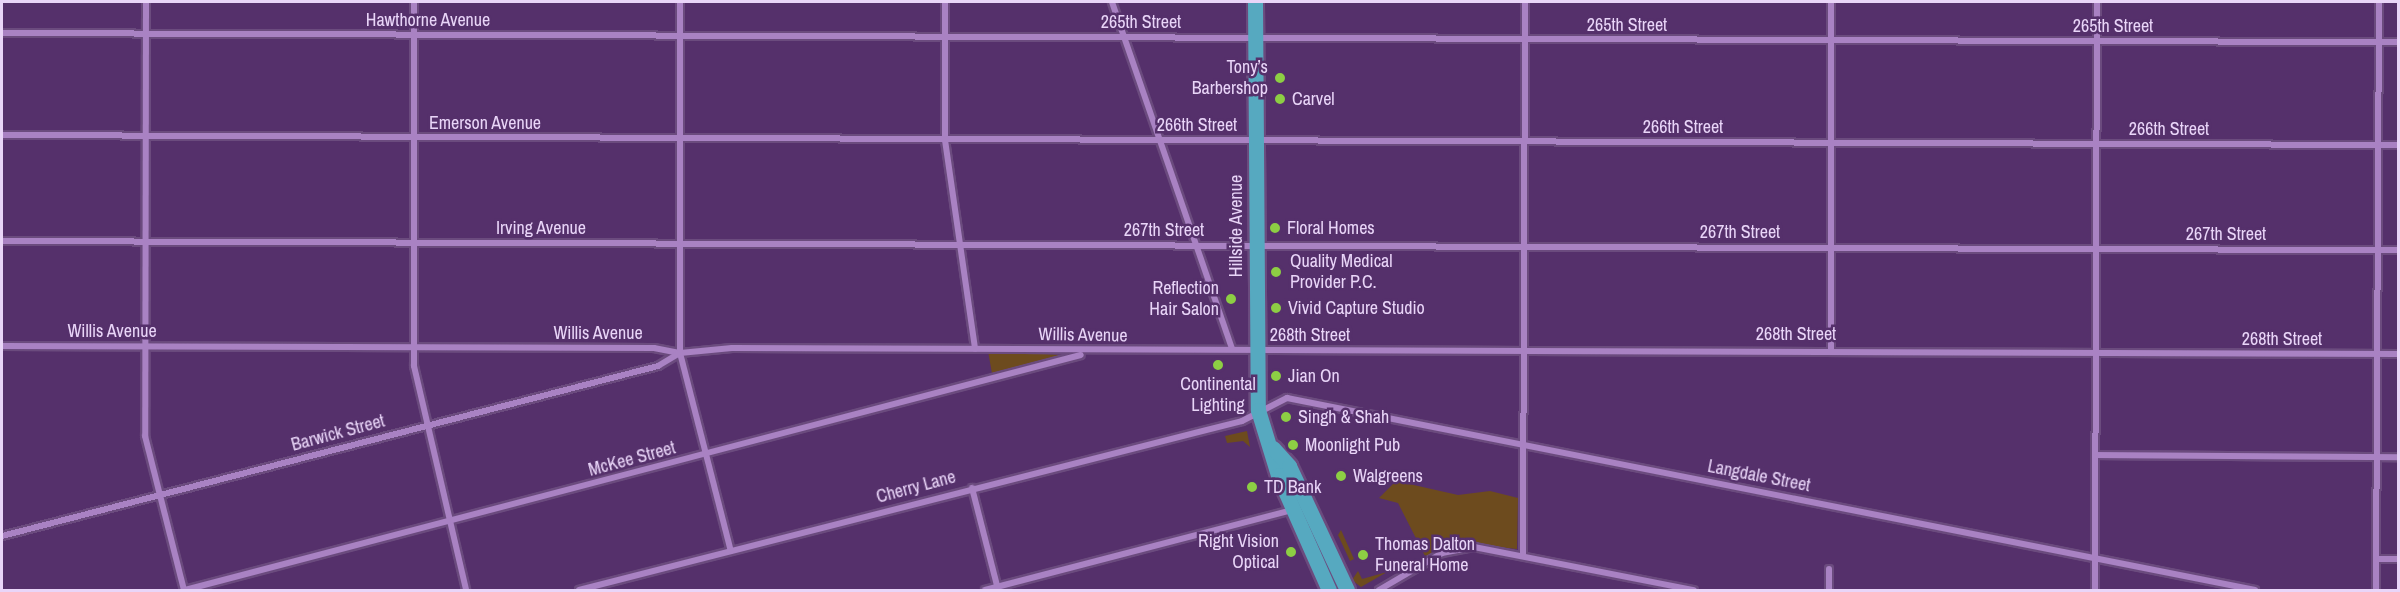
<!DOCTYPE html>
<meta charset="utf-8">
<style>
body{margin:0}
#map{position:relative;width:2400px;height:592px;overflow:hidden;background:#55306b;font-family:"Archivo Narrow",sans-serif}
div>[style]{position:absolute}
.green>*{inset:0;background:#6d4b1e}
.roads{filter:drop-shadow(2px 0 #6b4b7e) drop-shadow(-2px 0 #6b4b7e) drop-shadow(0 2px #6b4b7e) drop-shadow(0 -2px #6b4b7e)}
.street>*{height:6px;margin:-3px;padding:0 3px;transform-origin:3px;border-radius:3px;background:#a982c3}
.primary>*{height:15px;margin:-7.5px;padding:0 7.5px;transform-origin:7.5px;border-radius:7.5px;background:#56a9c0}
.dots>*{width:16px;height:16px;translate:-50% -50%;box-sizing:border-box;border:3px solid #55306b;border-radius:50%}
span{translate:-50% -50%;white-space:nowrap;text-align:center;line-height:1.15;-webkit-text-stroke:5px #55306b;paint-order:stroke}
.street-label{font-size:18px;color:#e9d5f8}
.poi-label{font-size:18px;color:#e9d5f8}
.right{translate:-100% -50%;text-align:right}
.left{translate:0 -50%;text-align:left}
.frame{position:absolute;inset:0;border:3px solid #e9d5f8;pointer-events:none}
</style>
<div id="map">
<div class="green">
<div style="clip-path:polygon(988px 351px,1063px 355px,993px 379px)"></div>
<div style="clip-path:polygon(1247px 431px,1250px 447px,1243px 441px,1227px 443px,1225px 436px)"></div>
<div style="clip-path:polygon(1396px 481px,1458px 495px,1490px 491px,1518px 498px,1517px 549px,1469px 544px,1425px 556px,1398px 503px,1379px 498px)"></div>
<div style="clip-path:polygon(1341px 530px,1354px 559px,1350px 561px,1338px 535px)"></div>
<div style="clip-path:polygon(1358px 571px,1362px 579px,1387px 572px,1361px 587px,1352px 580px)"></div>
</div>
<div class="roads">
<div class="street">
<div style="left:146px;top:2px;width:434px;rotate:90.1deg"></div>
<div style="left:145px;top:436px;width:159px;rotate:75.8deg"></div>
<div style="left:414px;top:2px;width:364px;rotate:90deg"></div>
<div style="left:414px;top:366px;width:230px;rotate:76.9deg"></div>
<div style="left:680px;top:2px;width:351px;rotate:90deg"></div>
<div style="left:680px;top:353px;width:204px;rotate:75.6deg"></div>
<div style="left:945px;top:2px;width:138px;rotate:90deg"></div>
<div style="left:945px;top:140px;width:211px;rotate:81.8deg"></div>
<div style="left:1112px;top:2px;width:367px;rotate:70.9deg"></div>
<div style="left:1831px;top:2px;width:347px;rotate:90deg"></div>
<div style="left:2px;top:33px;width:2396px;rotate:0.22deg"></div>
<div style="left:2px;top:135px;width:2396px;rotate:0.24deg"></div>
<div style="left:2px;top:241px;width:2396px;rotate:0.22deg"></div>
<div style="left:2px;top:346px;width:652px;rotate:0.18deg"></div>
<div style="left:654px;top:348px;width:26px;rotate:11deg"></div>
<div style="left:680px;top:353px;width:52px;rotate:-5.5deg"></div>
<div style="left:732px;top:348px;width:1666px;rotate:0.21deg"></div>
<div style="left:2095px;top:455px;width:303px;rotate:0.4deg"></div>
<div style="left:972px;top:488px;width:104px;rotate:75.6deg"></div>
<div style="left:2px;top:536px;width:678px;rotate:-14.53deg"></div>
<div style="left:658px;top:366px;width:26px;rotate:-31deg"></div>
<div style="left:1523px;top:554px;width:552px;rotate:-89.79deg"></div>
<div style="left:2377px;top:559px;width:21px"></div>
<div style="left:1829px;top:569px;width:21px;rotate:90deg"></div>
<div style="left:185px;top:590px;width:926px;rotate:-14.7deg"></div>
<div style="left:579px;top:590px;width:684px;rotate:-14.3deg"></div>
<div style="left:1242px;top:421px;width:51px;rotate:-27.1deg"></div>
<div style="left:1287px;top:398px;width:987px;rotate:11.22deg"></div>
<div style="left:985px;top:590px;width:317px;rotate:-14.6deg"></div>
<div style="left:1379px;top:590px;width:73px;rotate:-30.4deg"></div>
<div style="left:1442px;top:553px;width:33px;rotate:-11deg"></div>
<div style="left:1474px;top:547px;width:224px;rotate:11.1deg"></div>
<div style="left:2095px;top:590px;width:588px;rotate:-89.81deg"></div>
<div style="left:2376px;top:590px;width:588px;rotate:-89.71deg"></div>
</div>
<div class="primary">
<div style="left:1255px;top:2px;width:408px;rotate:89.6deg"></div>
<div style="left:1258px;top:410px;width:68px;rotate:72.9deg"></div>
<div style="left:1278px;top:475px;width:126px;rotate:66.1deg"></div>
<div style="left:1273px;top:448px;width:24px;rotate:48deg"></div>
<div style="left:1289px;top:466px;width:137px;rotate:64.9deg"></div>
</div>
</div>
<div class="dots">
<div style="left:1280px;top:78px;background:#8dce44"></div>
<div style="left:1280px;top:99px;background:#8dce44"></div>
<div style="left:1275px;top:228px;background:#8dce44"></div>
<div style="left:1276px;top:272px;background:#8dce44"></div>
<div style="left:1231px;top:299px;background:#8dce44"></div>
<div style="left:1276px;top:308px;background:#8dce44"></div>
<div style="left:1218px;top:365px;background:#8dce44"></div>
<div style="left:1276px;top:376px;background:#8dce44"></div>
<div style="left:1286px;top:417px;background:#8dce44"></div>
<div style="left:1293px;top:445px;background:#8dce44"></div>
<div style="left:1341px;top:476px;background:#8dce44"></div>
<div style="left:1252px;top:487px;background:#8dce44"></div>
<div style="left:1291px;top:552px;background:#8dce44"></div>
<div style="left:1363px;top:555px;background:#8dce44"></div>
</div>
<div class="street-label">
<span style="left:428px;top:20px">Hawthorne Avenue</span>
<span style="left:1141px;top:22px">265th Street</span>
<span style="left:1627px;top:25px">265th Street</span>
<span style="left:2113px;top:26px">265th Street</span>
<span style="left:485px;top:123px">Emerson Avenue</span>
<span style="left:1197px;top:125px">266th Street</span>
<span style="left:1683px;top:127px">266th Street</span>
<span style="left:2169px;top:129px">266th Street</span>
<span style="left:1236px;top:226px;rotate:-90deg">Hillside Avenue</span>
<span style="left:541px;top:228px">Irving Avenue</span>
<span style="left:1164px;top:230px">267th Street</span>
<span style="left:1740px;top:232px">267th Street</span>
<span style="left:2226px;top:234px">267th Street</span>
<span style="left:112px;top:331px">Willis Avenue</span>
<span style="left:598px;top:333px">Willis Avenue</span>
<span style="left:1796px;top:334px">268th Street</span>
<span style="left:1083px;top:335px;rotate:1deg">Willis Avenue</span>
<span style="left:1310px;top:335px">268th Street</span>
<span style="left:2282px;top:339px">268th Street</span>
<span style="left:338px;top:433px;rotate:-15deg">Barwick Street</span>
<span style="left:632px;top:459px;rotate:-15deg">McKee Street</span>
<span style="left:1759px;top:476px;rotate:11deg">Langdale Street</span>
<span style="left:916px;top:487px;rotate:-15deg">Cherry Lane</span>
</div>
<div class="poi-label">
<span class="right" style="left:1268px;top:78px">Tony’s<br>Barbershop</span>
<span class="left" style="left:1292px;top:99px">Carvel</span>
<span class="left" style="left:1287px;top:228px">Floral Homes</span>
<span class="left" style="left:1290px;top:272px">Quality Medical<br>Provider P.C.</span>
<span class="right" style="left:1219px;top:299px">Reflection<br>Hair Salon</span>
<span class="left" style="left:1288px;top:308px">Vivid Capture Studio</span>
<span class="left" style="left:1288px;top:376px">Jian On</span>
<span style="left:1218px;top:395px">Continental<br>Lighting</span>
<span class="left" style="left:1298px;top:417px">Singh &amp; Shah</span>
<span class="left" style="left:1305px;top:445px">Moonlight Pub</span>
<span class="left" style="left:1353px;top:476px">Walgreens</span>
<span class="left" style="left:1264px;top:487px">TD Bank</span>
<span class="right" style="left:1279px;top:552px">Right Vision<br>Optical</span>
<span class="left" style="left:1375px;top:555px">Thomas Dalton<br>Funeral Home</span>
</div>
<div class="frame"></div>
</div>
